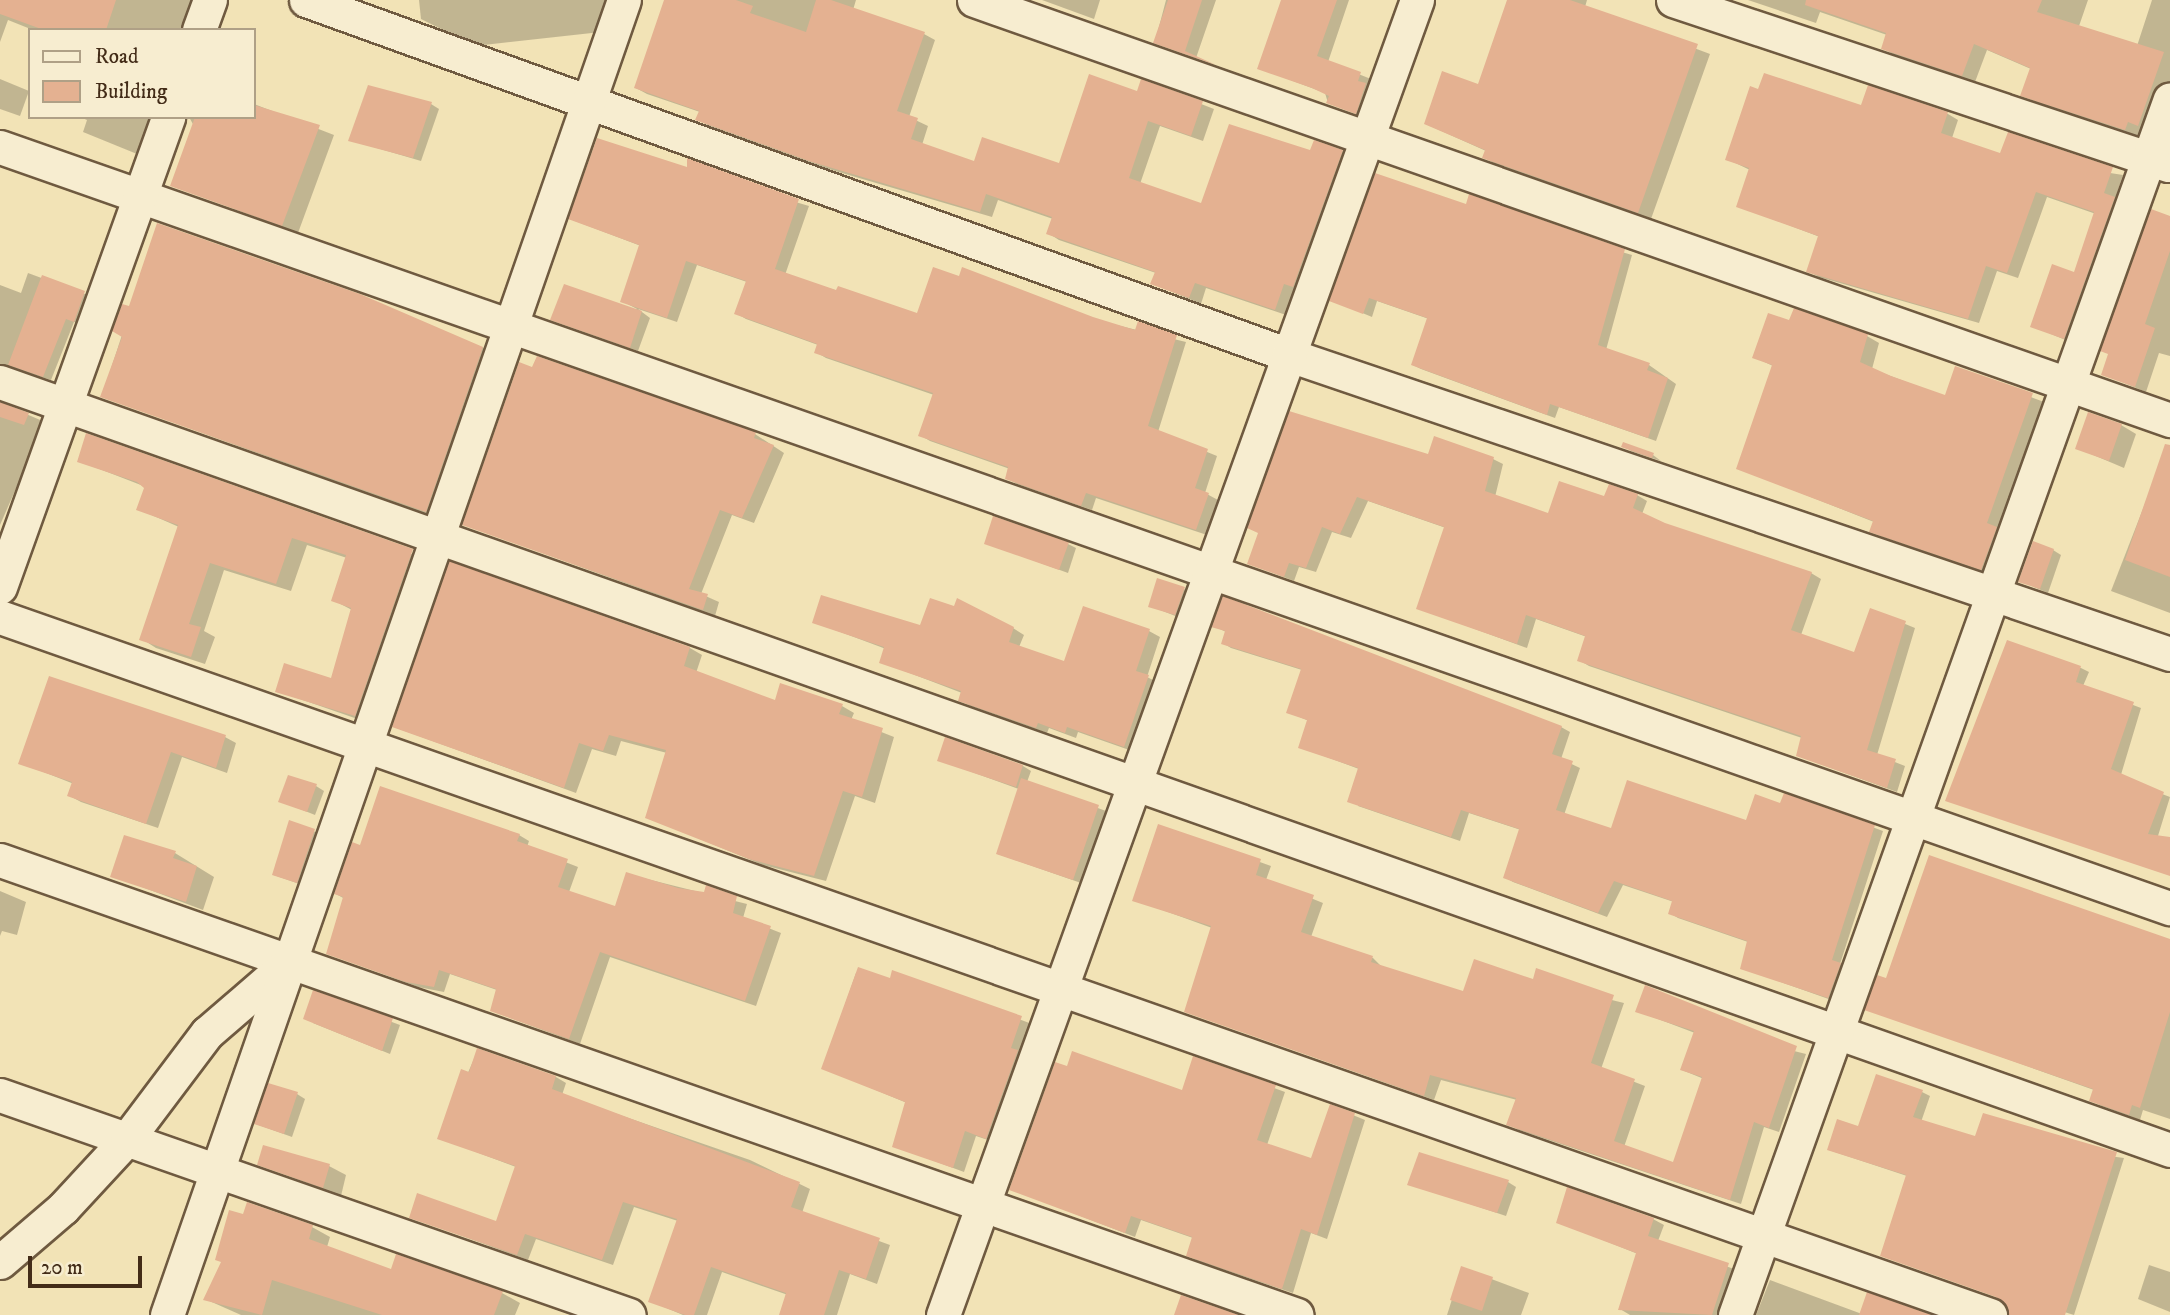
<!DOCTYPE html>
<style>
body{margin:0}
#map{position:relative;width:2170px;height:1315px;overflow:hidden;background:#f2e3b6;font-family:"IM FELL DW Pica",serif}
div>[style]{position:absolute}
.shadow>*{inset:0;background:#0003}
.building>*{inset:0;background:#e4b191}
.roads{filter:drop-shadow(2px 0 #6f5a40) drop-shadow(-2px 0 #6f5a40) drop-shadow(0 2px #6f5a40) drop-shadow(0 -2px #6f5a40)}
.street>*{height:33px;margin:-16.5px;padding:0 16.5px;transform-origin:16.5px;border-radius:16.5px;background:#f7edd0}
span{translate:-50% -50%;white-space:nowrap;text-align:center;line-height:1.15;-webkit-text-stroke:7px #f7edd0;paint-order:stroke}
.legend{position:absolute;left:28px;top:28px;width:228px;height:91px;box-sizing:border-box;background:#f7edd0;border:2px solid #afa086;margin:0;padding:9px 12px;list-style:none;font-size:21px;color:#432c18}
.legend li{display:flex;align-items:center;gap:14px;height:35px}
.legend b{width:35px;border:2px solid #afa086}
.scale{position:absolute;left:28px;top:1256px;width:114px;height:32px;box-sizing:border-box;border:4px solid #432c18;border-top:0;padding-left:9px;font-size:21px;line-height:24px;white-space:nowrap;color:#432c18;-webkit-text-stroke:5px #f7edd0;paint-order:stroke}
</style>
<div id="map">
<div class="shadow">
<div style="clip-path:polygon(0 0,204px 0,184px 30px,33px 30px,8px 20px,0 42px)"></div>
<div style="clip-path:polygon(419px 0,626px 0,610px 31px,475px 46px,421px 19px)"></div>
<div style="clip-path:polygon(667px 0,856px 0,853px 10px,924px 34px,935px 40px,909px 117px,928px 126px,922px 145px,975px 163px,1060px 165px,1138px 93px,1142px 81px,1214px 109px,1203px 141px,1160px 126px,1140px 184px,1202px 206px,1311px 153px,1342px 151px,1353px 158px,1286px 315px,1206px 288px,1201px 304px,1153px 284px,1156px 273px,1059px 240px,1048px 233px,1053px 219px,998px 200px,992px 217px,825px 168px,709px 126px,697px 119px,700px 112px,647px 94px,636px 88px)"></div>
<div style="clip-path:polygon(1042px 0,1100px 0,1094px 19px)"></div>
<div style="clip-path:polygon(1166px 0,1216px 0,1196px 58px,1206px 62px,1155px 42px)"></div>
<div style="clip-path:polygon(1283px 0,1349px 0,1328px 62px,1371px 79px,1367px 118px,1328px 103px,1325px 93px,1259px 68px)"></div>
<div style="clip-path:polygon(1509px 0,1587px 0,1585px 7px,1710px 54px,1651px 219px,1497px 165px,1484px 157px,1486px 151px,1426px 124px,1479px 86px)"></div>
<div style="clip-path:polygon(1748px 0,2088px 0,2078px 29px,2136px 49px,2152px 0,2170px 0,2170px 95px,2153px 132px,2141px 128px,2138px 137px,2036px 102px,2023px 95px,2031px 69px,1987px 50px,1975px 82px,1896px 56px,1883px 48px,1887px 35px,1820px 12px,1816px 23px)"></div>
<div style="clip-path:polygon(0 79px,29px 91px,20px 116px,0 109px)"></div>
<div style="clip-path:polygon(1869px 88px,1948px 114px,1958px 120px,1952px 138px,2002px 156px,2123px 175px,2115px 199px,2125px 205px,2075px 344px,2032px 326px,2075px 274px,2096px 214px,2047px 197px,2018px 278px,1997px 271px,1979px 323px,1819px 277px,1808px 271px,1820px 237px,1738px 206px,1750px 170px,1727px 159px,1862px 108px)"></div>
<div style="clip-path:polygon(254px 104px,334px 135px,298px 233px,172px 185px,194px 126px,189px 117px,254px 117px)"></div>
<div style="clip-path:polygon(431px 104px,439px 109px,421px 161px,350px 140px)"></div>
<div style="clip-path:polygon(80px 117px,150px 117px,137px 154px,83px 132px,87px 120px)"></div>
<div style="clip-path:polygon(689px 170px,809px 206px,785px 275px,918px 315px,1092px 319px,1186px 342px,1158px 432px,1217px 456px,1205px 493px,1218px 500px,1207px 535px,1096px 498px,1092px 510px,1017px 484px,1007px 478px,1010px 469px,930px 441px,920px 435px,934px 395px,826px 358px,816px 352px,818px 345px,746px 319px,736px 313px,747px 282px,697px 265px,677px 322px,638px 309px,650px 318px,638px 351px,560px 323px,637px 309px,622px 301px,641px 246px,570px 219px)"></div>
<div style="clip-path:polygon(1467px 206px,1632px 255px,1606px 350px,1649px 365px,1676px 384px,1656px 441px,1559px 407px,1555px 418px,1421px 369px,1413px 365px,1429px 319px,1377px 301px,1372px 317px,1331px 300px)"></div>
<div style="clip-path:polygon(2170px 218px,2170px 356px,2159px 353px,2146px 392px,2103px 374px)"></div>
<div style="clip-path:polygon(158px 225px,492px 351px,443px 521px,102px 396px)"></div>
<div style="clip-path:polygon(28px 273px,93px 297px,83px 325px,74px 322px,51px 380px,6px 366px,0 372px,0 285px,21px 293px)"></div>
<div style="clip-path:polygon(1790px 322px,1867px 336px,1879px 343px,1872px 369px,1946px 397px,1956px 369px,2044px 402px,1993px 575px,1883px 537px,1871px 531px,1874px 522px,1738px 468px,1773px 366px,1754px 357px)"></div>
<div style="clip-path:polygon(0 403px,45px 422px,0 525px)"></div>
<div style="clip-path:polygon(2121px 425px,2136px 434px,2124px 468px,2077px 448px)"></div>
<div style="clip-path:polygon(755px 434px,784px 453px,754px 523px,732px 515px,701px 594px,719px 602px,715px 616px,464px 524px)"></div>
<div style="clip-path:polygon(1624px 444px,1653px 455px,1661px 461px,1631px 451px)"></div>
<div style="clip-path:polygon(1429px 456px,1493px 459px,1503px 464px,1495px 497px,1549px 515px,1637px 495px,1647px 501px,1642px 514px,1664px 525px,1811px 573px,1821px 579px,1801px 635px,1855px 654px,1871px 610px,1915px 628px,1877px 755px,1905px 766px,1897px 792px,1798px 756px,1802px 738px,1589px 666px,1579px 660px,1587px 637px,1536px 619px,1527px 648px,1418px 608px,1446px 528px,1368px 501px,1351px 538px,1332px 532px,1316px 572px,1299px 567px,1294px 581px,1249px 563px,1259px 533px)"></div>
<div style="clip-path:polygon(79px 461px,426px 558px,369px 723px,277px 691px,332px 680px,352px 610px,333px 600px,347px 558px,307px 545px,291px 591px,224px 570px,204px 631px,215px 637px,205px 664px,156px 648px,142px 639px,179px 527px,138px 509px,146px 487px)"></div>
<div style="clip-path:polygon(2155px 478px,2170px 483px,2170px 613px,2111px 591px)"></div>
<div style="clip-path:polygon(986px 543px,1068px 544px,1076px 548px,1068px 573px)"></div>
<div style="clip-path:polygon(2053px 550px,2061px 555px,2048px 593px,2020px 581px)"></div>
<div style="clip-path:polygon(450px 564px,690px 648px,702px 655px,696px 673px,776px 702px,842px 706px,854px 713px,851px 720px,894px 737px,875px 803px,855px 796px,826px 881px,763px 865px,647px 817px,667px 753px,621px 741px,616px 756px,592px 749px,576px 793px,394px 727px)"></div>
<div style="clip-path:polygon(1184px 589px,1192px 594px,1183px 619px,1150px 606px)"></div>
<div style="clip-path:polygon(814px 622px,1013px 628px,1024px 635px,1019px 647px,1065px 663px,1149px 631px,1160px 637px,1147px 677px,1159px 683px,1135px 752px,1078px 732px,1076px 738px,1049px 728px,1047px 733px,971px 706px,960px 700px,962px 693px,881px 662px,886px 649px)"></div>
<div style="clip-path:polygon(1214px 626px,1561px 727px,1570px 732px,1561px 759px,1580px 768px,1564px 815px,1612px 831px,1747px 823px,1781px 805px,1785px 795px,1883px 831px,1840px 964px,1848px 969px,1837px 1002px,1742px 968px,1748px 942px,1678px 918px,1670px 913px,1674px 902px,1623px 885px,1607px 917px,1513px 882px,1505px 877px,1521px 830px,1469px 813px,1460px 841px,1358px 806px,1359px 769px,1300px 747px,1309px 721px,1288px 712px,1302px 670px,1231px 648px,1223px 643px,1226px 632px)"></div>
<div style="clip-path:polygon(2008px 643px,2081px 668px,2089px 672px,2083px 686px,2141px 708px,2120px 778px,2170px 797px,2149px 865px,1948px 801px)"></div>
<div style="clip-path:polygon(225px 737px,236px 743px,227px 773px,182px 757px,158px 828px,81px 802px,70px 796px,74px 784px,21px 763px)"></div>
<div style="clip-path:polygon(946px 739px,1023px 766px,1031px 771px,1027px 782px,1106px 811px,1081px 883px,998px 854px,1019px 789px,939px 760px)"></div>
<div style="clip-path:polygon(316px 786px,324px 791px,315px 815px,280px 801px)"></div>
<div style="clip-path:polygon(290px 822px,323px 835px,305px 886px,274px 875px)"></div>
<div style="clip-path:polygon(1159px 826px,1271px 866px,1266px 880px,1323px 903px,1311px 937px,1373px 958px,1382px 967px,1464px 993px,1534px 981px,1624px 1003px,1601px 1069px,1645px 1086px,1624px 1147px,1674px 1164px,1704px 1079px,1682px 1070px,1695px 1033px,1637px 1011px,1806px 1054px,1779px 1132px,1764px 1127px,1741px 1204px,1519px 1130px,1509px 1124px,1517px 1100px,1441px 1080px,1434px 1100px,1186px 1011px,1212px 928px,1135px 900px)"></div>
<div style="clip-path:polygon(519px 835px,529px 841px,527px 847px,578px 867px,569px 892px,616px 909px,627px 874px,747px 904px,743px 918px,781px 933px,756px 1006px,610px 957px,580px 1044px,492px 1011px,497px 990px,450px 974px,444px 992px,418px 987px,328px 953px,345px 899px,336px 894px,362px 847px)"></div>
<div style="clip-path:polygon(175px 853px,214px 877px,203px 910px,113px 876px)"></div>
<div style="clip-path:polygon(0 891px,26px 902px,17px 935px,2px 931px,0 936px)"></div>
<div style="clip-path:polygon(2170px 940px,2170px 1119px,2143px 1110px,2140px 1120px,2102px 1106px,2091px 1100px,2094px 1090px,1867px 1009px,1887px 981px)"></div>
<div style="clip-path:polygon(893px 972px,1032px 1024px,997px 1143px,976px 1136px,964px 1172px,894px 1146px,907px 1103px,823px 1068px,856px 973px,891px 980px)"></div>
<div style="clip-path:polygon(314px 993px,400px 1025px,390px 1054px,313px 1023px)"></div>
<div style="clip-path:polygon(478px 1050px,556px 1077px,566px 1083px,562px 1095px,750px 1160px,810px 1189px,802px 1213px,890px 1245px,877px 1284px,850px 1274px,837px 1315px,781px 1315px,788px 1295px,722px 1272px,707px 1315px,683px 1315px,650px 1301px,678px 1221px,634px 1207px,613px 1265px,536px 1239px,528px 1260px,411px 1217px,497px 1223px,516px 1167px,439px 1138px)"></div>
<div style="clip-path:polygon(1194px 1058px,1285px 1092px,1267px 1145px,1313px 1160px,1331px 1106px,1365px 1120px,1327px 1239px,1311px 1233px,1293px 1293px,1198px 1261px,1188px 1255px,1193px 1238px,1141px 1220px,1135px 1237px,1011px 1189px,1183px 1093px)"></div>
<div style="clip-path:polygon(1922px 1092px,1930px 1096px,1921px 1122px,1976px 1138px,2124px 1158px,2074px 1315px,1882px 1255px,1907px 1176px,1829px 1150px)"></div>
<div style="clip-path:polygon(297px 1094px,305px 1099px,292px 1137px,256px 1124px)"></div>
<div style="clip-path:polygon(259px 1164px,329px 1166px,346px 1175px,341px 1196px)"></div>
<div style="clip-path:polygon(1508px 1182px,1516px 1187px,1506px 1216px,1410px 1184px)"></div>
<div style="clip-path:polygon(1653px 1219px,1664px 1225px,1658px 1241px,1742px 1272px,1729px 1315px,1630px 1315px,1620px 1309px,1638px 1254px,1558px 1222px)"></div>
<div style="clip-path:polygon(312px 1227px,330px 1237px,327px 1247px,392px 1271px,397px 1256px,502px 1293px,520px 1303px,515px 1315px,241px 1315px,205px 1299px)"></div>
<div style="clip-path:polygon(2149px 1265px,2170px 1272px,2170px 1312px,2138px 1299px)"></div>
<div style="clip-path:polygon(1462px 1268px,1529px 1293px,1521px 1315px,1447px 1315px)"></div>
<div style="clip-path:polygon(1770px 1280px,1862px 1314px,1915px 1315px,1756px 1315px)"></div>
</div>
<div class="building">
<div style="clip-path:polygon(0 0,116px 0,106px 30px,44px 30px,0 14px)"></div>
<div style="clip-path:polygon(664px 0,736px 0,753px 6px,750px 13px,806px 32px,816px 0,831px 0,925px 32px,897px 111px,918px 118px,911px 139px,974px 161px,982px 137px,1059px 163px,1089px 74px,1137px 91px,1141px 79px,1203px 101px,1191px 136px,1148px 121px,1129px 178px,1201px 203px,1229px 124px,1310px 150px,1314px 140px,1343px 150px,1293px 287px,1284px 284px,1275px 310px,1195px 283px,1189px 298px,1150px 284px,1155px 272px,1046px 234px,1052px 217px,986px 194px,980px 212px,812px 162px,695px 120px,699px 111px,634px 88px)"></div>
<div style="clip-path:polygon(1168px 0,1202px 0,1185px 51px,1216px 65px,1153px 43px)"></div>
<div style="clip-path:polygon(1281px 0,1337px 0,1317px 56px,1361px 72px,1358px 81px,1366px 83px,1356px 114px,1326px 103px,1329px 96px,1312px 88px,1257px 69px)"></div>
<div style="clip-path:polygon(1507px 0,1570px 0,1698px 44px,1638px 213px,1482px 158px,1485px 150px,1424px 124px,1442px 71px,1478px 84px)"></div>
<div style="clip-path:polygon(1806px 0,2042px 0,2037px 12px,2164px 52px,2138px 126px,2128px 122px,2125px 130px,2020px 96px,2030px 68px,1974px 44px,1962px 76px,1881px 49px,1886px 33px,1805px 5px)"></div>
<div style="clip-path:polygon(1764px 73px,1861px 105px,1868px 85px,1948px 112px,1941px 133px,2000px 153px,2008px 132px,2113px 167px,2104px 193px,2115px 197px,2064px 339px,2030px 327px,2052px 264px,2074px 272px,2094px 212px,2036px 192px,2007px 273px,1986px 266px,1968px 319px,1806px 272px,1818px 236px,1736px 207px,1749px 168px,1725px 160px,1750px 86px,1758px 89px)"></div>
<div style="clip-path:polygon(368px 85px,432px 102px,413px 158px,348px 141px)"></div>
<div style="clip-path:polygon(254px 105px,320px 125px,282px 226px,170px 186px,195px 117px,254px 117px)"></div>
<div style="clip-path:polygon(597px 138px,687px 167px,687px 158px,799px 199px,775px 269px,836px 290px,838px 286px,917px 313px,933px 267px,959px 276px,962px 267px,1093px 317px,1135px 330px,1138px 321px,1177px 335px,1148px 426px,1208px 449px,1195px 488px,1209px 493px,1196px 530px,1086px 493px,1081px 506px,1005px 479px,1008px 467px,918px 436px,933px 393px,814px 353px,817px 344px,734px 314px,746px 281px,686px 261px,667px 318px,620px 302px,639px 245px,568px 219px)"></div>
<div style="clip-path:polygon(1375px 173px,1466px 204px,1469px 194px,1625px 249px,1598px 345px,1650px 363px,1647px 370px,1668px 378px,1648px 438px,1550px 404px,1547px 415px,1411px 365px,1427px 318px,1369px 298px,1363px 314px,1329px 301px)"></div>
<div style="clip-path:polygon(2151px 209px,2170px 216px,2170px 251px,2145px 324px,2155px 328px,2135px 387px,2101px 375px,2108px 354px,2100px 351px)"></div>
<div style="clip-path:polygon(157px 223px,360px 294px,483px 347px,426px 512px,100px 397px,122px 337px,112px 331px,122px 304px,129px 306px)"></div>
<div style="clip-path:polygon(42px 275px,85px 291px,74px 322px,66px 319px,43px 377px,8px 365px)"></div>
<div style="clip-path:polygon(564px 284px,642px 311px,630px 348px,550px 320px)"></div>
<div style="clip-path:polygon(1794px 308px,1868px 334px,1860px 362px,1891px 376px,1945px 395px,1955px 366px,2033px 393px,1987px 523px,1997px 527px,1981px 570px,1869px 532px,1873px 521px,1736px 469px,1772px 365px,1752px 358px,1768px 313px,1789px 320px)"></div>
<div style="clip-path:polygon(537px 356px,756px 432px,754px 438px,774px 445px,742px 518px,720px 510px,689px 589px,708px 594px,703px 610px,462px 525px,519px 362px,532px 367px)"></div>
<div style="clip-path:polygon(0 402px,29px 413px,24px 425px,0 417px)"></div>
<div style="clip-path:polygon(1289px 411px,1428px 454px,1434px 436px,1494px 457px,1485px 491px,1548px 513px,1559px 481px,1604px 496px,1609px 484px,1638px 494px,1633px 508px,1665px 523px,1812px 572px,1791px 630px,1854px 652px,1870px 608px,1906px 621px,1867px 750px,1896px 759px,1887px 788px,1796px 756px,1801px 736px,1577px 661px,1585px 636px,1526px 615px,1517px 644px,1416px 609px,1444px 527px,1357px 497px,1340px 534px,1322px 527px,1306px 568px,1289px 563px,1284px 577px,1247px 564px,1258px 533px,1247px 528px)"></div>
<div style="clip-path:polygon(2088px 412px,2122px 424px,2109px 461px,2075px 449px)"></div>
<div style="clip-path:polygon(86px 433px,413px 549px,355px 716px,275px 692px,284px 663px,331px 678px,351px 608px,331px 601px,346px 555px,292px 538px,276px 584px,210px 563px,189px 624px,201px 627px,191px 657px,139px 640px,178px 525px,136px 510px,144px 488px,137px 482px,77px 462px)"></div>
<div style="clip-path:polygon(1623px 442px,1654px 453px,1652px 458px,1621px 447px)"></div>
<div style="clip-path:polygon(2165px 444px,2170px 445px,2170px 577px,2125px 560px)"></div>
<div style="clip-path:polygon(993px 516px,1069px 542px,1059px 570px,984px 544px)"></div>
<div style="clip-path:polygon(2033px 541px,2054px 549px,2040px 589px,2018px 582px)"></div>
<div style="clip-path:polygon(449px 561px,690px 647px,684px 666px,775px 700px,780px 683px,843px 704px,839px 714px,883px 728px,862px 797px,843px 791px,814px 876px,749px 859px,645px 818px,666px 750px,609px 735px,603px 751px,579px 743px,564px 788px,392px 727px)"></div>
<div style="clip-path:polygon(1157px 578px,1185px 587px,1175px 615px,1148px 607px)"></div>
<div style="clip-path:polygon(821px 595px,920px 625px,930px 598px,954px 606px,957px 598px,1014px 627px,1009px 642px,1064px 661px,1083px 606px,1150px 629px,1136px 671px,1149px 675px,1124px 747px,1067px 727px,1065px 733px,1038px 723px,1036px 728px,958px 701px,961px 691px,879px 663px,884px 647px,812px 623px)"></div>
<div style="clip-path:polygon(1223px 596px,1562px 726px,1552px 754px,1573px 761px,1556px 810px,1611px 828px,1627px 780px,1746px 820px,1755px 794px,1780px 803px,1784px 793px,1875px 825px,1832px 960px,1841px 963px,1828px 998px,1740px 969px,1747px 941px,1668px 914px,1672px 901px,1614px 881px,1598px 913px,1503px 878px,1519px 829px,1461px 810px,1451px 837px,1347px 802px,1358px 768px,1298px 748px,1307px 720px,1286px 713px,1301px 669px,1221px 644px,1225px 631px,1211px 627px)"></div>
<div style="clip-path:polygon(2007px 640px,2081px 666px,2076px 682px,2134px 702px,2111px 769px,2164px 792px,2148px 834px,2170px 837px,2170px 876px,1945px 801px)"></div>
<div style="clip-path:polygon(49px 676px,226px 735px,216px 768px,171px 752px,146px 824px,67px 796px,72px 782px,18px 764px)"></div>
<div style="clip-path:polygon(945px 737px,1023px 765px,1016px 787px,937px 761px)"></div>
<div style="clip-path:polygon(288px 775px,317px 784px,307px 812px,278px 802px)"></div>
<div style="clip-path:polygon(1021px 778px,1099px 805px,1073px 880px,996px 854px)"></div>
<div style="clip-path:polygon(380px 786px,520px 834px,517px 841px,568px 859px,558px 887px,615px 906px,626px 872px,678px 888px,704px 892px,706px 885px,737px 896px,733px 913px,771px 926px,745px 1001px,600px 952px,569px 1039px,490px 1011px,496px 989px,439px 970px,434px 987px,406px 982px,326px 954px,343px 897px,334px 894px,352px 842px,360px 845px)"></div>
<div style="clip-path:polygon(289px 820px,315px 829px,297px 883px,272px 875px)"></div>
<div style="clip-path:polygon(1158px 824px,1261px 859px,1256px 875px,1314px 895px,1301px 932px,1373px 956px,1371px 962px,1463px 991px,1474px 959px,1533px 979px,1536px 968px,1614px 995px,1591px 1063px,1635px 1079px,1614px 1141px,1673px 1162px,1702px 1077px,1680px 1070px,1694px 1031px,1635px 1012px,1645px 985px,1797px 1046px,1769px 1128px,1754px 1122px,1730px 1200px,1506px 1125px,1516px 1098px,1430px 1075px,1424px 1096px,1184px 1012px,1211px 926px,1132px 901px)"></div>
<div style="clip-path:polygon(124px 835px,176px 851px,173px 858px,197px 866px,186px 902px,110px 877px)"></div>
<div style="clip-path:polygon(1929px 855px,2170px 939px,2170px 1012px,2140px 1108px,2132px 1105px,2129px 1115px,2089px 1101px,2093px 1089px,1864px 1010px,1877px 975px,1886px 978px)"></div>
<div style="clip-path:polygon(858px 967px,890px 978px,892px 970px,1022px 1016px,1011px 1048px,1018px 1050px,986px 1139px,965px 1131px,953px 1168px,892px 1147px,905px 1102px,821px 1069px)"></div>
<div style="clip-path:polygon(313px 990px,393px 1018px,382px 1051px,303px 1019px)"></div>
<div style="clip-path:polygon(477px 1048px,556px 1076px,552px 1089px,800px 1182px,791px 1207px,880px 1238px,866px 1279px,839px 1270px,824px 1315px,779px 1315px,786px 1293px,711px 1267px,694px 1315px,685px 1315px,648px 1302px,677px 1219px,623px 1202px,602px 1260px,525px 1234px,517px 1255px,409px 1218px,417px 1193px,496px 1221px,515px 1166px,437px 1139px,461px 1069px,469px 1072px)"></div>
<div style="clip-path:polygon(1072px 1051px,1182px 1090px,1193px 1056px,1276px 1085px,1257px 1140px,1311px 1158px,1330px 1104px,1355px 1113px,1317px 1235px,1301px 1229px,1282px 1289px,1186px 1256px,1192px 1237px,1131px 1216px,1125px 1233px,1009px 1190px,1055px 1062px,1067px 1066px)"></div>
<div style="clip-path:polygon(1876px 1074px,1923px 1090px,1913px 1117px,1975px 1136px,1983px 1113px,2117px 1152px,2065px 1315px,2009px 1315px,1996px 1297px,1880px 1256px,1906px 1175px,1827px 1150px,1837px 1119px,1858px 1126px)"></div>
<div style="clip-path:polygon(268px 1083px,298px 1092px,284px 1134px,254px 1124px)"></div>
<div style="clip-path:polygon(263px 1145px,330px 1164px,323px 1188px,257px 1165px)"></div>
<div style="clip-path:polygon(1419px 1152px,1509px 1180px,1497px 1213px,1407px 1185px)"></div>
<div style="clip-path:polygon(1567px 1187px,1654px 1218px,1648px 1236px,1729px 1263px,1712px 1315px,1618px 1310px,1636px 1253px,1556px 1223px)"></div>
<div style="clip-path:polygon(247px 1202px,313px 1225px,309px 1239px,391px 1269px,396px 1254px,503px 1291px,494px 1315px,382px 1315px,272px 1280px,262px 1315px,203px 1300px,221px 1262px,215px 1260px,229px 1210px,243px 1214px)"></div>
<div style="clip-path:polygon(1461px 1266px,1493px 1277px,1482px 1311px,1450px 1300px)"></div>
<div style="clip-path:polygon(1867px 1292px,1932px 1315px,1859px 1315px)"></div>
<div style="clip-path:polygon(1181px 1295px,1239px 1315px,1174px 1315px)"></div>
</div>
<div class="roads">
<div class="street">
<div style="left:306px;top:0;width:1045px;rotate:19.86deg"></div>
<div style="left:1289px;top:355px;width:930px;rotate:18.75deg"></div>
<div style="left:974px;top:0;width:1268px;rotate:19.35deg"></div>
<div style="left:1673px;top:0;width:522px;rotate:18.43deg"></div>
<div style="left:199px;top:30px;width:32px;rotate:-70deg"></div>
<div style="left:0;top:147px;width:2300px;rotate:19.33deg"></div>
<div style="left:0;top:382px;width:2302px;rotate:19.49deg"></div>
<div style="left:0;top:587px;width:499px;rotate:-70.3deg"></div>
<div style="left:0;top:617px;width:2109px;rotate:19.33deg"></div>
<div style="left:0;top:860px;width:1374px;rotate:19.33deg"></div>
<div style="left:0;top:1095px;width:666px;rotate:19.28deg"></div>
<div style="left:0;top:1262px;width:83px;rotate:-40.6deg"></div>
<div style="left:63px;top:1208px;width:94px;rotate:-47.2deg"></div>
<div style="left:127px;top:1139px;width:133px;rotate:-53deg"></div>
<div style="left:207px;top:1033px;width:107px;rotate:-40.8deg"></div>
<div style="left:167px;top:1315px;width:1392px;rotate:-70.84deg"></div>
<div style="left:943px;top:1315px;width:1398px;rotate:-70.18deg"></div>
<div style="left:1735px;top:1315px;width:1291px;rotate:-70.32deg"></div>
</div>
</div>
<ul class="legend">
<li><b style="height:9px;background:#f7edd0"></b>Road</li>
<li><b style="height:19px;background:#e4b191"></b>Building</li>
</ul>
<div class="scale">20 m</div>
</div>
